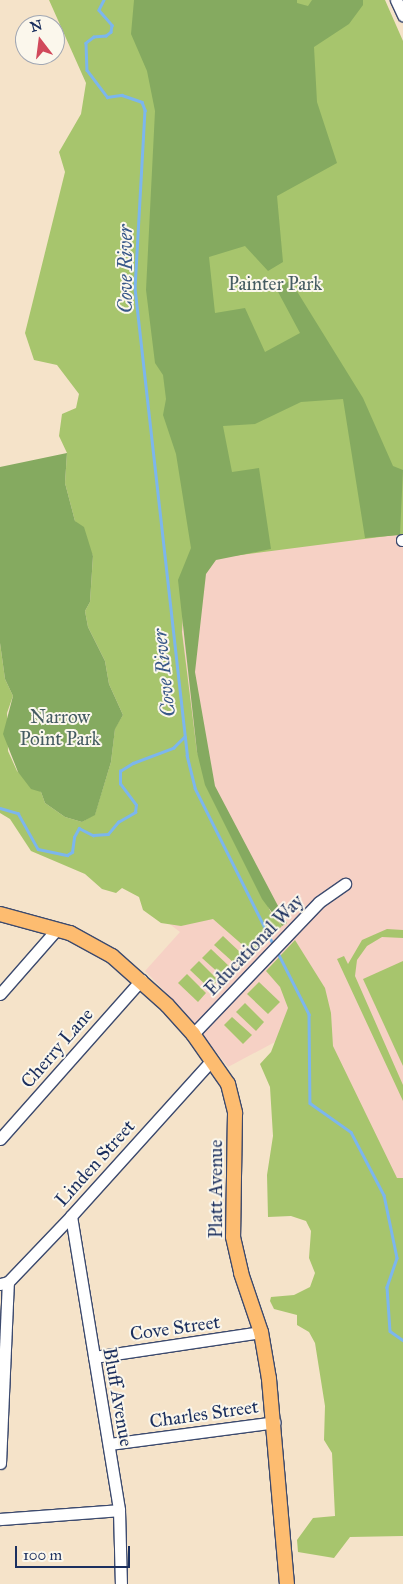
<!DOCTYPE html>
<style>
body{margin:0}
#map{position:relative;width:403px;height:1584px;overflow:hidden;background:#f5e3c9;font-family:"IM FELL Great Primer",serif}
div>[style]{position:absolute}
.built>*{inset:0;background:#f6d1c5}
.green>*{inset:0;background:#a7c56d}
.forest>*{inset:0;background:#85aa60}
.stream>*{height:2.5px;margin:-1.25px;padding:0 1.25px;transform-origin:1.25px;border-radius:1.25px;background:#7cb6ed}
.roads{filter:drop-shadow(1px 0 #3c4a6e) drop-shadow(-1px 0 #3c4a6e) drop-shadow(0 1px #3c4a6e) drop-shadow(0 -1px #3c4a6e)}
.minor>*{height:11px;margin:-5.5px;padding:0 5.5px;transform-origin:5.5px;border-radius:5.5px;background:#fff}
.major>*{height:14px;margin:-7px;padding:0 7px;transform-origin:7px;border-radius:7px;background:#fdbc70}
span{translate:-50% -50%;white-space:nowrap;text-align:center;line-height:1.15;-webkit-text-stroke:4px #fbf7ec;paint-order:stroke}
.park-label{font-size:19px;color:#455c62}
.street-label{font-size:19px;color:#1b2f5e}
.water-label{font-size:20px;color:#385889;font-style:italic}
.north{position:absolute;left:15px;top:15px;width:50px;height:50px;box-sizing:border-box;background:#fbf7ec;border:1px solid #a1a7b3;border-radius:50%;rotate:345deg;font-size:14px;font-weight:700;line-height:20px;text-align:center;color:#1b2f5e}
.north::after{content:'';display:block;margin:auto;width:18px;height:22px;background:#d1495b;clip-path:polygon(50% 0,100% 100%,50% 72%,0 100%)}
.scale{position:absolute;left:15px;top:1546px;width:115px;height:22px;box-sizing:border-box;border:2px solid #1b2f5e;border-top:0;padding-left:6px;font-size:15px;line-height:18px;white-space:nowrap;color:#1b2f5e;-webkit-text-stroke:4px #fbf7ec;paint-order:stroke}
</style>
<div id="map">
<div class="built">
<div style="clip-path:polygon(403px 522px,403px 1188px,290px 1034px,228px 1067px,185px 1012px,145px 971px,180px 932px,167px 922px,118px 554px)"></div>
</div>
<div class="green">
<div style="clip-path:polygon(49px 0,385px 0,403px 41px,403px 534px,186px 562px,182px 632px,197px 752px,272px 915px,282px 926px,254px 955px,213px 919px,181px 926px,161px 923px,143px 910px,139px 897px,122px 888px,116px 893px,102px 889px,85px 874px,31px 851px,10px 819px,0 813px,0 643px,5px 679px,13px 696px,7px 713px,8px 751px,17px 771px,41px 792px,45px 803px,65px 817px,82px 822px,95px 814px,111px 762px,115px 728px,123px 715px,109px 684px,105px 661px,88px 627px,85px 611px,90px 602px,93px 556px,75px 521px,65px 483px,67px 453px,59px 436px,62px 414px,76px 408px,79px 394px,57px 365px,34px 360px,25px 333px,65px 172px,59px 152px,81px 114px,86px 83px)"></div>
<div style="clip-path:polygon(387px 929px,403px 930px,403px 938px,382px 937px,367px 946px,357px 960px,355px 976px,403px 1085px,403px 1101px,337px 959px,344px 956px,348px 964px,362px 940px)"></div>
<div style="clip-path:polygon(223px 936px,242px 954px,234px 963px,214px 945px)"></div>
<div style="clip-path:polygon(295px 940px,325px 988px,331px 1013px,333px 1046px,397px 1178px,403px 1178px,403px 1536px,350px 1537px,334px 1558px,298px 1552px,297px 1540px,313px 1518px,335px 1516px,332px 1453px,324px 1440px,325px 1406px,315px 1343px,309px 1332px,297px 1325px,297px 1315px,274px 1309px,270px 1301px,271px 1297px,294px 1295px,310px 1287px,315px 1273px,309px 1258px,311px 1231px,306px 1221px,291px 1216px,268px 1217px,267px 1175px,273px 1136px,270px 1087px,260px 1064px,271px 1052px,288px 1008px,280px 987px,266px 971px)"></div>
<div style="clip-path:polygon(211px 949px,230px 967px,222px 976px,202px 958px)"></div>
<div style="clip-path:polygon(199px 961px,218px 980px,210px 989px,190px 970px)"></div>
<div style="clip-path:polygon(403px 961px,403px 1066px,363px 979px)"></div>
<div style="clip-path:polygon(187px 974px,206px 993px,198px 1002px,178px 983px)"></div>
<div style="clip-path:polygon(259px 982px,280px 1002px,268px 1014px,247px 994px)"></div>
<div style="clip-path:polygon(245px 1003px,264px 1022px,256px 1031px,236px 1012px)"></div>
<div style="clip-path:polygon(232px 1017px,252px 1035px,243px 1044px,224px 1025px)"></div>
</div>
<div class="forest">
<div style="clip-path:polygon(134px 0,297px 0,297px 3px,308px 6px,312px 0,363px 0,363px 5px,349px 24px,314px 47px,317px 102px,337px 163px,277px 196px,283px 262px,268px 271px,245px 246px,209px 257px,215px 313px,245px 308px,265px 352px,300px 333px,277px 290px,290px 280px,363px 398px,393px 466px,403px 470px,400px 535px,365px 538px,343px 399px,301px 402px,255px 424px,223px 426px,232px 472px,259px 468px,271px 549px,216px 560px,206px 574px,195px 672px,215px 786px,287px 923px,282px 926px,262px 899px,205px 785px,197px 752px,178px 580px,191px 548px,176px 454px,163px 415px,166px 399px,163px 375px,155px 363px,146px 290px,155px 111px,147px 71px,131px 34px)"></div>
<div style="clip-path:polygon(67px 453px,65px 483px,75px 521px,84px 527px,93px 556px,90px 602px,85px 611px,88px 627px,105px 661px,109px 684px,123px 715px,115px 729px,111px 762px,95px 815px,82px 822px,65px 817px,45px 803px,41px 792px,31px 789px,18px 772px,3px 734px,13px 696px,5px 679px,0 643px,0 467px)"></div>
</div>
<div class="stream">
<div style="left:104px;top:0;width:11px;rotate:117deg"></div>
<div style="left:99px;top:10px;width:20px;rotate:49deg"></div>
<div style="left:112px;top:25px;width:7px;rotate:98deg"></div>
<div style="left:111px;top:32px;width:6px;rotate:141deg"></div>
<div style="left:106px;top:36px;width:12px;rotate:175deg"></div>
<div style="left:94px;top:37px;width:10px;rotate:143deg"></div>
<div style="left:86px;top:43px;width:27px;rotate:88deg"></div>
<div style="left:87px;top:70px;width:34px;rotate:53deg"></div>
<div style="left:107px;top:97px;width:15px;rotate:-8deg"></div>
<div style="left:122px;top:95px;width:21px;rotate:19deg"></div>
<div style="left:142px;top:102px;width:9px;rotate:69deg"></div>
<div style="left:145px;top:110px;width:178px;rotate:93.2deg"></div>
<div style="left:135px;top:288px;width:470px;rotate:83.6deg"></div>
<div style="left:187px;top:755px;width:34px;rotate:76deg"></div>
<div style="left:195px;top:788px;width:174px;rotate:63.4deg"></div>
<div style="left:0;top:808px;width:19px;rotate:16deg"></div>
<div style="left:18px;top:813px;width:41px;rotate:60.9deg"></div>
<div style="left:38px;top:849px;width:30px;rotate:12deg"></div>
<div style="left:67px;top:855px;width:6px;rotate:-31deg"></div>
<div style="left:72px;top:852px;width:15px;rotate:-82deg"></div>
<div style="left:74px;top:837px;width:10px;rotate:-61deg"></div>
<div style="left:79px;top:828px;width:16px;rotate:27deg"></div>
<div style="left:93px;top:835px;width:15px;rotate:-4deg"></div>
<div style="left:108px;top:834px;width:16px;rotate:-50deg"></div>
<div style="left:118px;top:822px;width:20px;rotate:-30deg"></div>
<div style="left:135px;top:812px;width:7px;rotate:-82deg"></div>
<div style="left:136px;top:805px;width:26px;rotate:-127deg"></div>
<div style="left:120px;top:784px;width:13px;rotate:-90deg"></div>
<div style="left:120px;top:771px;width:15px;rotate:-32deg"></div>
<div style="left:133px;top:763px;width:43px;rotate:-20.6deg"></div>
<div style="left:173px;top:748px;width:16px;rotate:-45deg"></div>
<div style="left:277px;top:951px;width:71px;rotate:63.1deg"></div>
<div style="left:309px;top:1014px;width:89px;rotate:89.4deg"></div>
<div style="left:310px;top:1103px;width:50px;rotate:35.3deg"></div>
<div style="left:351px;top:1132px;width:71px;rotate:62.4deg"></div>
<div style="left:384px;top:1195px;width:64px;rotate:78.3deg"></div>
<div style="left:397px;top:1258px;width:31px;rotate:109deg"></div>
<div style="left:387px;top:1287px;width:44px;rotate:86.1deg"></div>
<div style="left:390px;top:1331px;width:16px;rotate:35deg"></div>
</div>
<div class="roads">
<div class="minor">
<div style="left:396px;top:0;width:17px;rotate:65deg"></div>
<div style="left:402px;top:540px;width:1px"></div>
<div style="left:0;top:994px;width:86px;rotate:-48.8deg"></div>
<div style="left:193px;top:1034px;width:182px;rotate:-46.3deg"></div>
<div style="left:319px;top:902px;width:32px;rotate:-35deg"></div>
<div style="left:0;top:1139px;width:213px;rotate:-48.4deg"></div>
<div style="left:71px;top:1216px;width:298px;rotate:80.7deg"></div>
<div style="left:119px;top:1510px;width:74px;rotate:88.5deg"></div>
<div style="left:0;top:1284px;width:8px;rotate:-14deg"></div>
<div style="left:8px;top:1282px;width:91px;rotate:-46.3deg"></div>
<div style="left:71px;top:1216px;width:210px;rotate:-47.9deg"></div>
<div style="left:94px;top:1357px;width:169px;rotate:-8.5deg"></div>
<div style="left:109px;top:1444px;width:167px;rotate:-7.5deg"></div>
<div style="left:0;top:1463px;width:181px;rotate:-87.5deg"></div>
<div style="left:0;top:1519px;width:119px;rotate:-4.3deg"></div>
</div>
<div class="major">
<div style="left:0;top:914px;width:73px;rotate:15.2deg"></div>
<div style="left:70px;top:933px;width:48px;rotate:28.7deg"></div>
<div style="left:112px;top:956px;width:74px;rotate:41.7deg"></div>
<div style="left:167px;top:1005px;width:39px;rotate:48deg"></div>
<div style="left:193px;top:1034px;width:61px;rotate:55deg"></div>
<div style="left:228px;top:1084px;width:30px;rotate:76deg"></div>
<div style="left:235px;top:1113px;width:124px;rotate:90.9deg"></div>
<div style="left:233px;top:1237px;width:37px;rotate:77deg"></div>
<div style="left:241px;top:1273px;width:62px;rotate:71.3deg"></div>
<div style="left:261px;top:1332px;width:48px;rotate:80.3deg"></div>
<div style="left:269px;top:1379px;width:206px;rotate:85deg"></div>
</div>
</div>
<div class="park-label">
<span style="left:275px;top:284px">Painter Park</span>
<span style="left:60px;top:728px">Narrow<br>Point Park</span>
</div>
<div class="street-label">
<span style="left:254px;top:945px;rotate:-46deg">Educational Way</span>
<span style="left:57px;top:1048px;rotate:-49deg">Cherry Lane</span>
<span style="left:95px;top:1163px;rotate:-48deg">Linden Street</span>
<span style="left:216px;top:1189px;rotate:-90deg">Platt Avenue</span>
<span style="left:175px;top:1328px;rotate:-8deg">Cove Street</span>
<span style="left:118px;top:1397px;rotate:80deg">Bluff Avenue</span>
<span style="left:204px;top:1414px;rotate:-8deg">Charles Street</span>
</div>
<div class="water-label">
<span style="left:125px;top:269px;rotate:-90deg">Cove River</span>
<span style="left:164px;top:673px;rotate:-96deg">Cove River</span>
</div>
<div class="north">N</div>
<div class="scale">100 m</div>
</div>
